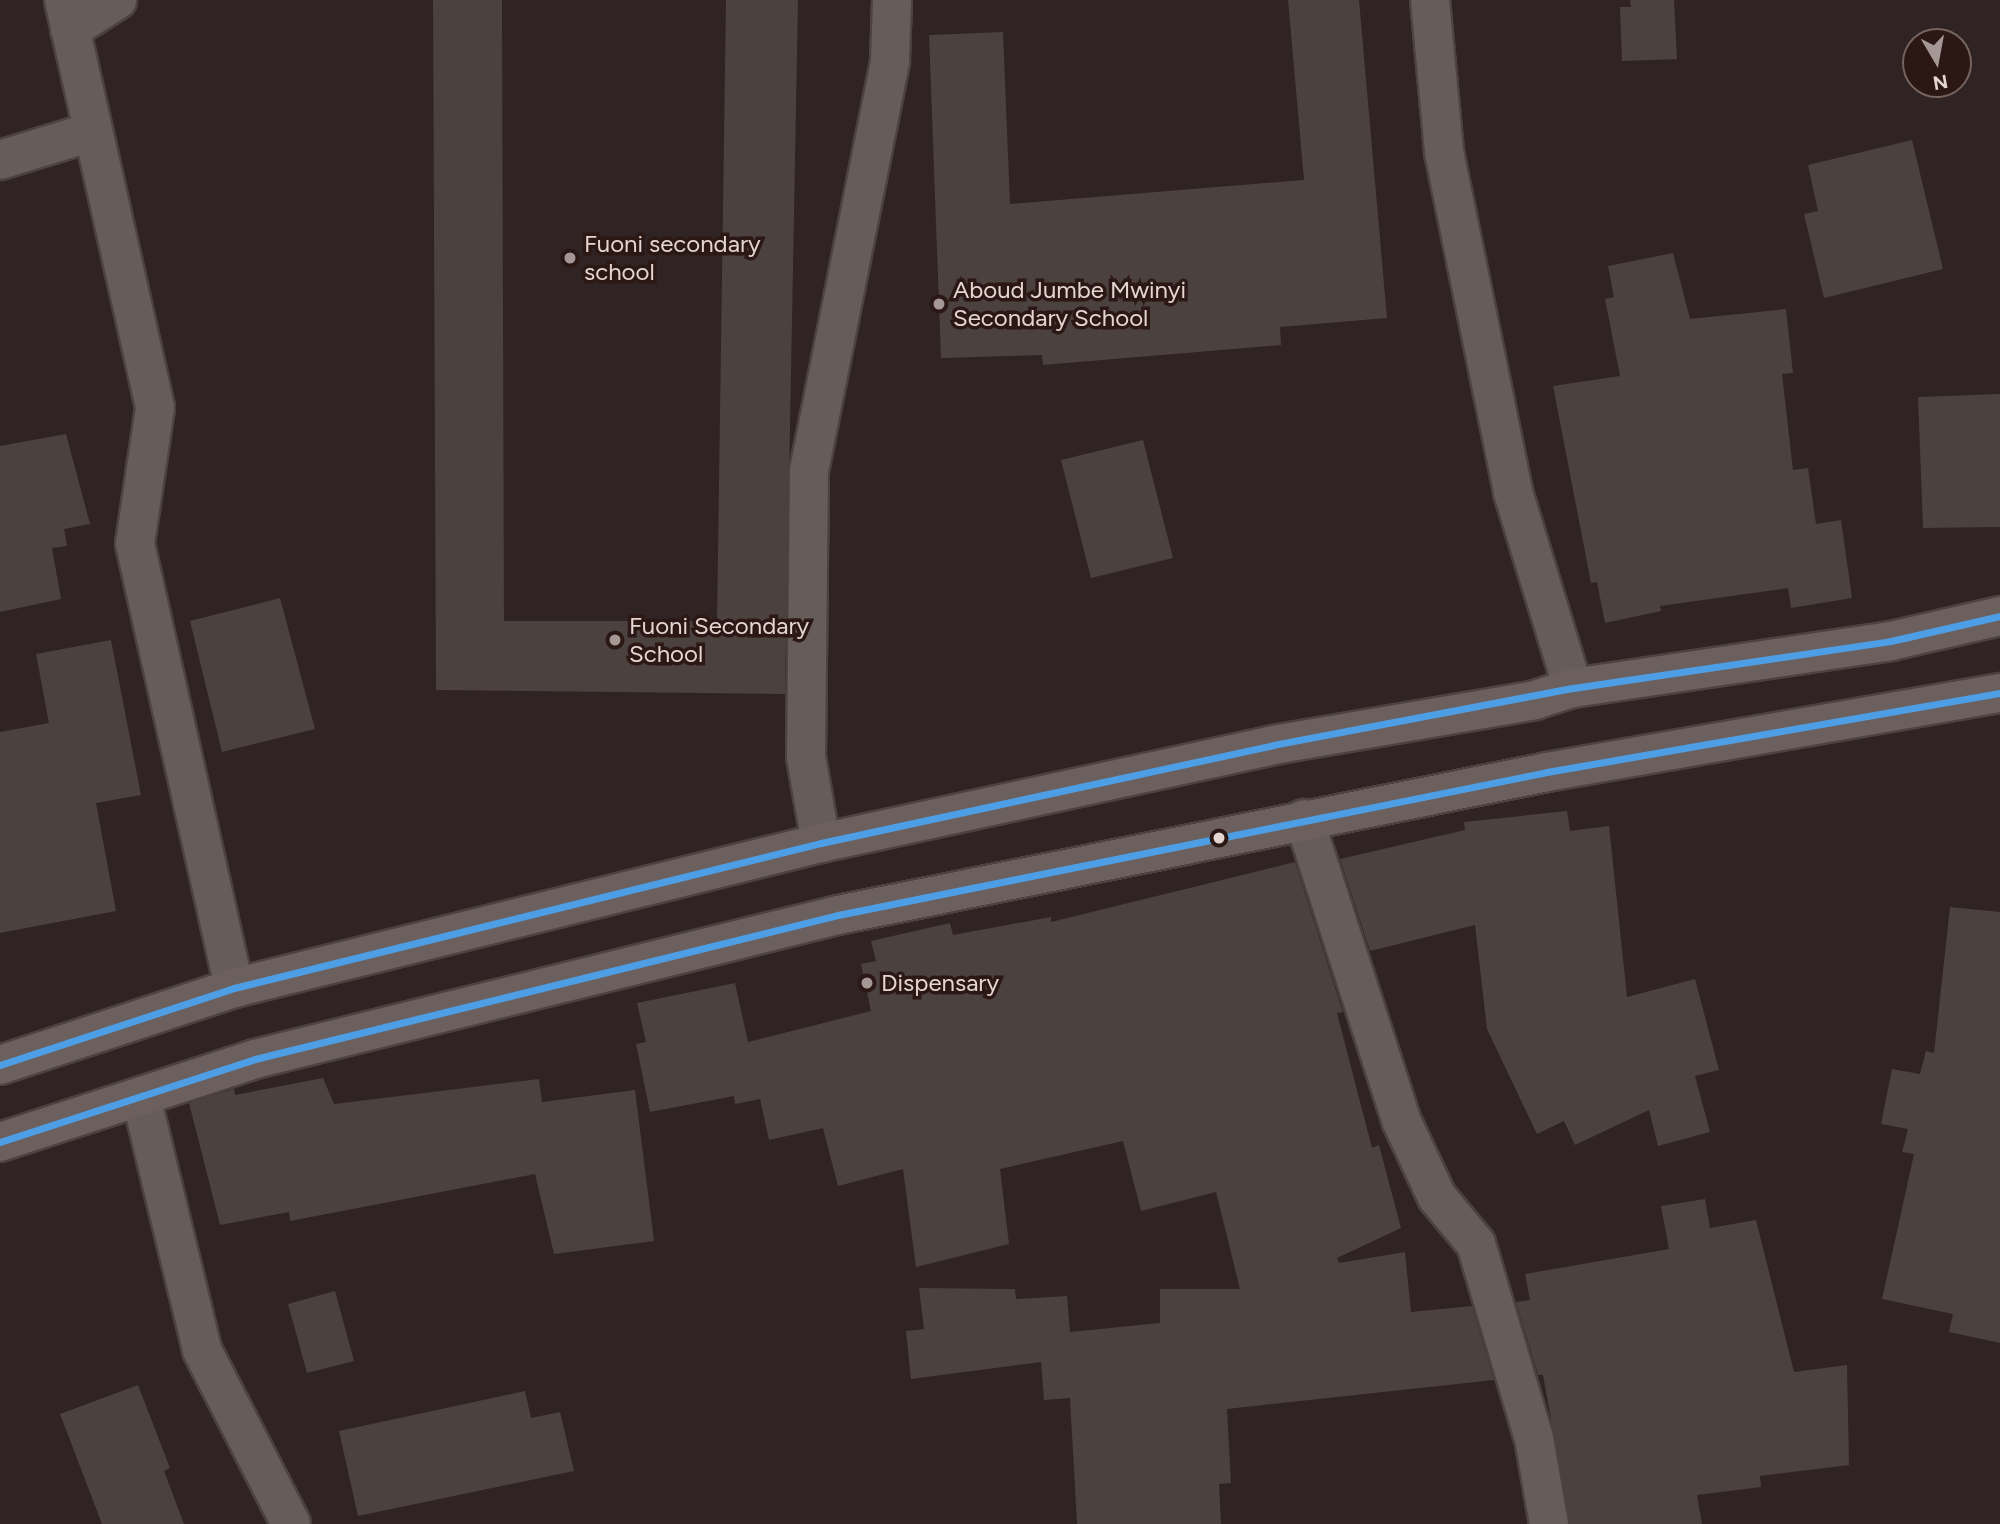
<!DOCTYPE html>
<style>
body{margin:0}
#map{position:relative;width:2000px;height:1524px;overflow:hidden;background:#2f2423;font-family:Figtree,sans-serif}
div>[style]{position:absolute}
.building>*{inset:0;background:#4b413f}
.roads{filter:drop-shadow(2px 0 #4c4240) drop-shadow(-2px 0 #4c4240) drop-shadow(0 2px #4c4240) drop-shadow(0 -2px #4c4240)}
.minor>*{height:38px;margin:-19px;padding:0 19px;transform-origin:19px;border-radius:19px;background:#665d5b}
.major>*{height:38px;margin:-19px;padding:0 19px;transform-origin:19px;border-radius:19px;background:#6c605e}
.bus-1>*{height:7px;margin:-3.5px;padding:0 3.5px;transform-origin:3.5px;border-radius:3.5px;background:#4d9ee5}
.dots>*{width:19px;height:19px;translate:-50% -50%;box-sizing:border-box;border:4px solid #2b1714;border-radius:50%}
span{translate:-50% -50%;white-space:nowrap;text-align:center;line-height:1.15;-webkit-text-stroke:7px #2b1714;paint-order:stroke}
.poi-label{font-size:24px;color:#e3d5d2}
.left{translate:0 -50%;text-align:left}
.north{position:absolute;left:1902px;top:28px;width:70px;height:70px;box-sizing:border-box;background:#2b1714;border:2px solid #756360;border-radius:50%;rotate:170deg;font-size:19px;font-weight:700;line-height:28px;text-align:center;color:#e3d5d2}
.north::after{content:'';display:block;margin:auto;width:24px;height:32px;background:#a49795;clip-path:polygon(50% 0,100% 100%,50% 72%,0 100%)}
</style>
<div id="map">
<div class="building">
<div style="clip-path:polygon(433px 0,502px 0,504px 621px,717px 621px,726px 0,798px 0,785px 694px,436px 690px)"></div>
<div style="clip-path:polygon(1288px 0,1359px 0,1387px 318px,1280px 327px,1281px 345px,1043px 365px,1042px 355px,941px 358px,929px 35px,1003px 32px,1010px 204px,1304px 180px)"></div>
<div style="clip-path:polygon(1630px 0,1674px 0,1677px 59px,1622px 61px,1620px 7px,1631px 7px)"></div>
<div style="clip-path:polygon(1912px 140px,1943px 269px,1824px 298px,1804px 214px,1818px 211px,1808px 165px)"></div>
<div style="clip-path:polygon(1673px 253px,1690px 319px,1786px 309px,1793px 373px,1782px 374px,1793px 470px,1808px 468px,1816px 524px,1841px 520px,1852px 598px,1791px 608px,1788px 588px,1660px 606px,1661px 611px,1605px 623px,1597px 582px,1591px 583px,1553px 386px,1620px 376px,1605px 299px,1614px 297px,1608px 266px)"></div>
<div style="clip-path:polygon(2000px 394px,2000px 527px,1923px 528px,1918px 397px)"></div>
<div style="clip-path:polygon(66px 434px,90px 524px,64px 529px,67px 546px,52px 548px,61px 599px,0 612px,0 446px)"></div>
<div style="clip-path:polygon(1143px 440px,1173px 558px,1091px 578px,1061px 460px)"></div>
<div style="clip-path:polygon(280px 598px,315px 729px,222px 752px,190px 621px)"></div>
<div style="clip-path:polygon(111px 640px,141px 795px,96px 803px,116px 911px,0 933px,0 732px,49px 723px,36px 654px)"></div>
<div style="clip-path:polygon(1567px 811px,1570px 831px,1609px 826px,1627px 997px,1695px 979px,1719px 1070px,1695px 1076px,1710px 1132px,1658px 1146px,1649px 1110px,1575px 1145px,1564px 1121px,1537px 1134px,1487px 1029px,1475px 925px,1370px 951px,1340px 859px,1465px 830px,1464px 822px)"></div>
<div style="clip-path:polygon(1295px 862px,1343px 1012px,1337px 1013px,1372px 1148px,1379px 1145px,1401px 1228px,1337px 1258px,1339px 1263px,1405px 1252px,1411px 1312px,1472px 1306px,1494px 1380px,1227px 1409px,1231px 1483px,1219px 1484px,1221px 1524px,1077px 1524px,1070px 1398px,1044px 1400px,1041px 1362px,911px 1379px,906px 1331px,924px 1329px,919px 1288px,1015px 1289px,1016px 1299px,1067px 1296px,1070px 1332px,1160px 1323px,1160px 1289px,1240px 1289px,1216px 1192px,1141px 1211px,1123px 1141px,1000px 1169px,1009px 1244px,916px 1267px,903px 1169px,838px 1186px,823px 1128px,769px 1140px,760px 1099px,735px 1104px,734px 1096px,650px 1112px,636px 1044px,646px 1042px,637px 1003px,735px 983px,748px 1042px,871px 1011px,861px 964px,876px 961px,871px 941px,950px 923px,953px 935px,1051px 917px,1051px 922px)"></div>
<div style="clip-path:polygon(1950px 907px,2000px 912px,2000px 1343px,1949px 1332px,1953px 1314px,1882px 1299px,1914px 1154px,1902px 1152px,1908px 1129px,1881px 1124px,1892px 1069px,1920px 1074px,1926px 1051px,1934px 1053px)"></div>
<div style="clip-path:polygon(323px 1078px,334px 1104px,539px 1079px,542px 1102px,635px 1090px,654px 1241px,554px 1254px,535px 1174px,290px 1221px,289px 1212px,220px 1225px,189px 1103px,234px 1089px,235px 1095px)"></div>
<div style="clip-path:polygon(1705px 1199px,1710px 1228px,1756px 1220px,1794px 1372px,1847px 1365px,1849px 1465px,1760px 1476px,1761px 1487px,1697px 1495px,1702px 1524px,1570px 1524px,1543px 1375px,1538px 1375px,1516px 1302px,1530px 1300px,1525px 1274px,1669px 1249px,1661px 1206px)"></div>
<div style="clip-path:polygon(335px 1291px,354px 1361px,307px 1373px,288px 1304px)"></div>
<div style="clip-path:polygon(138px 1385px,170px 1468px,164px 1471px,184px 1524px,102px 1524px,60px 1414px)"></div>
<div style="clip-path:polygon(525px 1391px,531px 1418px,560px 1412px,574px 1471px,358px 1516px,339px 1431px)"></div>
</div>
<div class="roads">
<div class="minor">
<div style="left:64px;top:0;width:418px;rotate:77.4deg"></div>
<div style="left:155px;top:408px;width:137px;rotate:98.4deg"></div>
<div style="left:135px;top:544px;width:455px;rotate:77.4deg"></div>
<div style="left:1430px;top:0;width:153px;rotate:84.7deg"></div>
<div style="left:1444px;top:152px;width:347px;rotate:78.5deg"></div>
<div style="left:1513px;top:492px;width:205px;rotate:73deg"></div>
<div style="left:70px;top:30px;width:56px;rotate:-32.6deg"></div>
<div style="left:0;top:160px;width:95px;rotate:-17.1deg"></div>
<div style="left:1304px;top:819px;width:318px;rotate:72.1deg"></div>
<div style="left:1402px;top:1122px;width:83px;rotate:65deg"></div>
<div style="left:1437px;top:1197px;width:61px;rotate:50.3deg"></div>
<div style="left:1476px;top:1244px;width:202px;rotate:73.4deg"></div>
<div style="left:1534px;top:1438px;width:87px;rotate:80.1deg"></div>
<div style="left:821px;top:843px;width:87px;rotate:-99.9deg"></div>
<div style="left:806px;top:757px;width:286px;rotate:-89.4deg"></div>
<div style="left:809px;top:471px;width:418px;rotate:-78.8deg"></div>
<div style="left:890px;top:61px;width:61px;rotate:-88.1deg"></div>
<div style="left:141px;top:1097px;width:260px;rotate:76.4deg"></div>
<div style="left:202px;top:1350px;width:195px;rotate:62.9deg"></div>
</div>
<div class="major">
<div style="left:0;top:1065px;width:246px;rotate:-18.2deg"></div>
<div style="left:234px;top:988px;width:605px;rotate:-13.88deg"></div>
<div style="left:821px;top:843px;width:463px;rotate:-12.2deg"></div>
<div style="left:1273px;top:745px;width:266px;rotate:-9.7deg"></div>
<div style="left:1535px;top:700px;width:40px;rotate:-18deg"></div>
<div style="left:1573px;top:688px;width:321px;rotate:-8.4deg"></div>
<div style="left:1891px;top:641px;width:112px;rotate:-12.9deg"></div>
<div style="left:0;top:1142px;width:268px;rotate:-18deg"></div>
<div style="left:255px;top:1059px;width:601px;rotate:-13.87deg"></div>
<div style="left:838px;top:915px;width:723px;rotate:-11.4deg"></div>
<div style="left:1547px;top:772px;width:460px;rotate:-9.9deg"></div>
</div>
</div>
<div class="bus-1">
<div style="left:0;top:1065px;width:246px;rotate:-18.2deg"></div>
<div style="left:234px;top:988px;width:605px;rotate:-13.88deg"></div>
<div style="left:821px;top:843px;width:463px;rotate:-12.2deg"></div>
<div style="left:1273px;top:745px;width:305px;rotate:-10.8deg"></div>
<div style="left:1573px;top:688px;width:321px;rotate:-8.4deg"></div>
<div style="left:1891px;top:641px;width:112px;rotate:-12.9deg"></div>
<div style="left:0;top:1142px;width:268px;rotate:-18deg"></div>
<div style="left:255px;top:1059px;width:601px;rotate:-13.87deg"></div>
<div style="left:838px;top:915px;width:723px;rotate:-11.4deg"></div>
<div style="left:1547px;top:772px;width:460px;rotate:-9.9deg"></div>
</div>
<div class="dots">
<div style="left:570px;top:258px;background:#a49795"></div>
<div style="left:939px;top:304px;background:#a49795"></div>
<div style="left:615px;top:640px;background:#a49795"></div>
<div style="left:1219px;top:838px;background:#e3d5d2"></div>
<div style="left:867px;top:983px;background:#a49795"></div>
</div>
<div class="poi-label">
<span class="left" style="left:584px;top:258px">Fuoni secondary<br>school</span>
<span class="left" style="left:953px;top:304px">Aboud Jumbe Mwinyi<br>Secondary School</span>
<span class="left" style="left:629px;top:640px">Fuoni Secondary<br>School</span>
<span class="left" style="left:881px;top:983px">Dispensary</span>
</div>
<div class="north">N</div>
</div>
